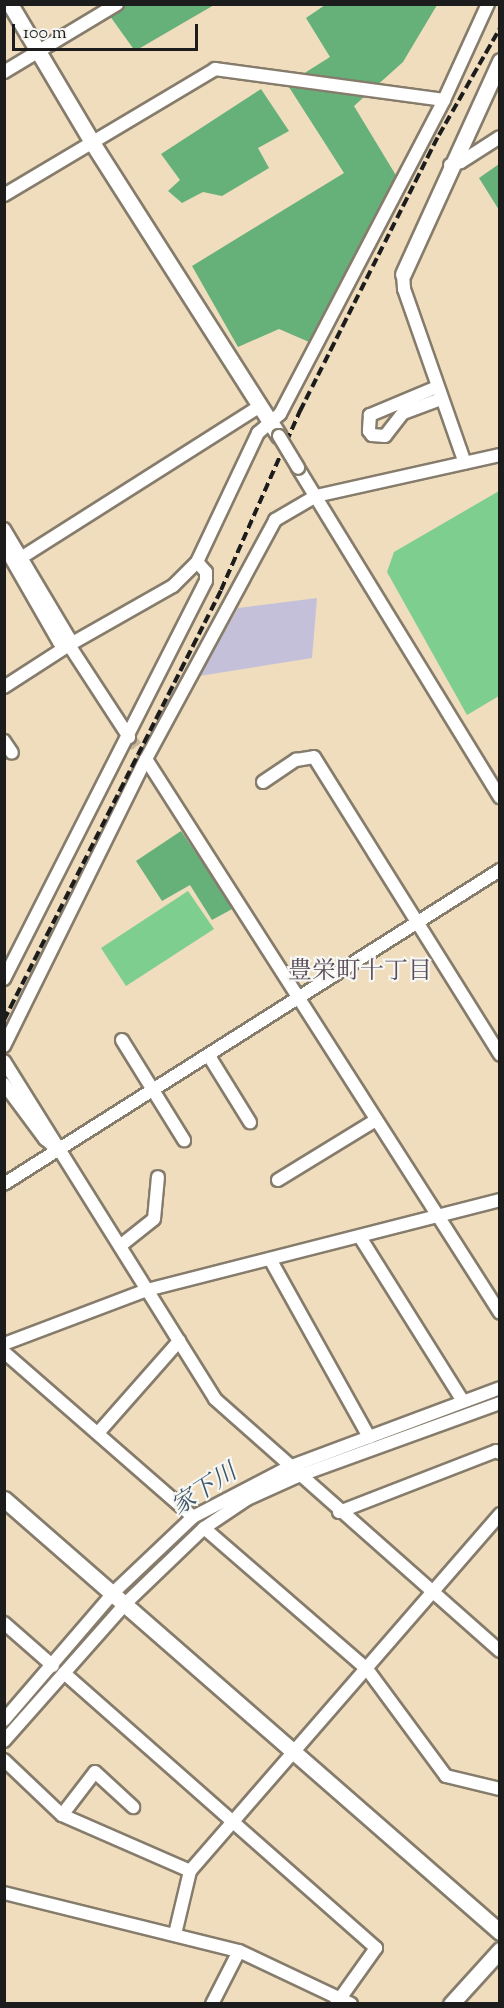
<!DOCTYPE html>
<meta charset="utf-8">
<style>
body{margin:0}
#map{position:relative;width:504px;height:2008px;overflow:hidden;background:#f0ddbd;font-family:"Sorts Mill Goudy","Noto Serif JP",serif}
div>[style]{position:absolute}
.industrial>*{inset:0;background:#c5c0da}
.green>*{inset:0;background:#7ece8f}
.forest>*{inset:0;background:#66b17a}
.river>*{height:22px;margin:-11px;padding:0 11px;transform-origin:11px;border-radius:11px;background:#6dabdf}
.minor-tunnel>*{height:12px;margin-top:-6px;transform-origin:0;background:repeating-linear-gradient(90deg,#c6b69d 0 12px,transparent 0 18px)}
.roads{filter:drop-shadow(2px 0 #867c6c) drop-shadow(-2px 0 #867c6c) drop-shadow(0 2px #867c6c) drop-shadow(0 -2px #867c6c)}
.minor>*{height:12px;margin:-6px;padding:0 6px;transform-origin:6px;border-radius:6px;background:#fff}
.tertiary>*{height:15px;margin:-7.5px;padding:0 7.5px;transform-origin:7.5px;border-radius:7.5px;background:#fff}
.rail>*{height:4px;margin-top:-2px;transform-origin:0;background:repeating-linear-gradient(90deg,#1c1c1c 0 9px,transparent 0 13.5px)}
.bridges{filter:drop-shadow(2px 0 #867c6c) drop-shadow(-2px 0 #867c6c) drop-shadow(0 2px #867c6c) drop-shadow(0 -2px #867c6c)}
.minor-bridge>*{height:12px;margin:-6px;padding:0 6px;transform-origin:6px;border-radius:6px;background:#fff}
span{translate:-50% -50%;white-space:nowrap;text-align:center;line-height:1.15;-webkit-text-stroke:4.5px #f6f6f2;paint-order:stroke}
.neighbourhood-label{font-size:24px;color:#584a58}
.water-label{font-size:24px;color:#3c556a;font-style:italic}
.frame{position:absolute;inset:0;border:6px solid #1c1c1c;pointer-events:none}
.scale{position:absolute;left:12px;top:24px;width:186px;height:27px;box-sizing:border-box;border:3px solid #1c1c1c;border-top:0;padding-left:8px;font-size:18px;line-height:21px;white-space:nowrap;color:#1c1c1c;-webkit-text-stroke:4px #f6f6f2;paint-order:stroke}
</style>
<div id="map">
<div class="industrial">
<div style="clip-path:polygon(317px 598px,312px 658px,199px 676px,238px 608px)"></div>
</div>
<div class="green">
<div style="clip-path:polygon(499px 491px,499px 696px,467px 715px,387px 572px,394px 552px)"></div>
<div style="clip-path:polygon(188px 891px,214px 929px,126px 986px,101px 948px)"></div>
</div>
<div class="forest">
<div style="clip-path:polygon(102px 5px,214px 5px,135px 51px)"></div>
<div style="clip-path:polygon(325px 5px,437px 5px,403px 62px,354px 106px,397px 177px,309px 342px,279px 329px,238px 347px,192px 266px,344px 173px,287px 84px,330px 57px,306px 18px)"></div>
<div style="clip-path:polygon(261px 89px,289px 131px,258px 148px,269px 168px,222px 196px,203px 192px,182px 203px,168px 191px,180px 180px,161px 154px)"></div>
<div style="clip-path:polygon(499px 164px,499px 210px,479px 178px)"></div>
<div style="clip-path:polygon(181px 831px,234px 908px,212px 920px,190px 885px,162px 901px,136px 861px)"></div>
</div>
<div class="river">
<div style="left:423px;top:1423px;width:82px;rotate:-20deg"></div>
<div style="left:4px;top:1728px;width:239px;rotate:-47.9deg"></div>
<div style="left:164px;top:1551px;width:48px;rotate:-40.7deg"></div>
<div style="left:200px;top:1520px;width:31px;rotate:-32deg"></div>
</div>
<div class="minor-tunnel">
<div style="left:129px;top:737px;width:28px;rotate:52deg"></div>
</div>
<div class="roads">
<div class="minor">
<div style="left:4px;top:72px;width:132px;rotate:-31deg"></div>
<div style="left:450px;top:165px;width:11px;rotate:-15deg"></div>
<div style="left:461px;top:162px;width:46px;rotate:-32.7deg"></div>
<div style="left:4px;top:195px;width:246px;rotate:-30.8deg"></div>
<div style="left:215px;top:69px;width:231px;rotate:7.7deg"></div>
<div style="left:403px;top:274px;width:15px;rotate:86deg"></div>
<div style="left:404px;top:289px;width:184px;rotate:70.7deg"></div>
<div style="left:437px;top:387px;width:73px;rotate:157.3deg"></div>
<div style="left:370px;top:415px;width:16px;rotate:94deg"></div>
<div style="left:369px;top:431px;width:5px;rotate:53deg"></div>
<div style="left:372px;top:435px;width:13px;rotate:4deg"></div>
<div style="left:385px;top:436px;width:29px;rotate:-52deg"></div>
<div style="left:403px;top:413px;width:40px;rotate:-20.2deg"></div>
<div style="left:298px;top:468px;width:386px;rotate:58.5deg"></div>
<div style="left:4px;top:529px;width:127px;rotate:59.2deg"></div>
<div style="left:69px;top:638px;width:7px;rotate:90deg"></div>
<div style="left:69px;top:645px;width:110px;rotate:56.9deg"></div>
<div style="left:4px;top:546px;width:111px;rotate:60.2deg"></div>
<div style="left:59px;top:642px;width:10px;rotate:17deg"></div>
<div style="left:27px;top:554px;width:276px;rotate:-32.4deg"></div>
<div style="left:4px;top:687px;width:77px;rotate:-32.9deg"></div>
<div style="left:69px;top:645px;width:120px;rotate:-29.6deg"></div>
<div style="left:173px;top:586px;width:34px;rotate:-45deg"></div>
<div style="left:197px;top:562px;width:143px;rotate:-64.7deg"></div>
<div style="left:258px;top:433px;width:29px;rotate:-41deg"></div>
<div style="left:280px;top:414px;width:354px;rotate:-62.4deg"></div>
<div style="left:444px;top:100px;width:106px;rotate:-65.4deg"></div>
<div style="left:4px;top:741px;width:14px;rotate:56deg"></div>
<div style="left:146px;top:759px;width:657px;rotate:57.42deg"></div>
<div style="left:263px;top:782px;width:40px;rotate:-34deg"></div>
<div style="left:296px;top:760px;width:18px;rotate:-9deg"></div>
<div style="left:314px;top:757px;width:351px;rotate:58deg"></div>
<div style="left:4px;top:979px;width:446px;rotate:-63.1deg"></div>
<div style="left:206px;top:581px;width:9px;rotate:-90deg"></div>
<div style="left:206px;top:572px;width:13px;rotate:-132deg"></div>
<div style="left:122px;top:1040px;width:118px;rotate:58.2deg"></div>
<div style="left:4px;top:1046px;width:320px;rotate:-63.7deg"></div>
<div style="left:146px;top:759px;width:272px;rotate:-61.6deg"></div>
<div style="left:275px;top:520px;width:48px;rotate:-30.3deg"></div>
<div style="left:316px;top:496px;width:189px;rotate:-12.6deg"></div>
<div style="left:209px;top:1056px;width:78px;rotate:58.2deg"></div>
<div style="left:4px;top:1061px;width:398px;rotate:58deg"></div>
<div style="left:215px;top:1399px;width:380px;rotate:41.5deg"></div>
<div style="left:4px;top:1084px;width:69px;rotate:53.3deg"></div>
<div style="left:45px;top:1139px;width:17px;rotate:40deg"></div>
<div style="left:278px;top:1180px;width:115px;rotate:-31.5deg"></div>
<div style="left:4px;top:1184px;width:587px;rotate:-32.34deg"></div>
<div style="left:360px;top:1237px;width:194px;rotate:57.9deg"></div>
<div style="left:120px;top:1246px;width:43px;rotate:-38.5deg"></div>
<div style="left:154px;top:1219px;width:42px;rotate:-84.6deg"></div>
<div style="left:270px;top:1259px;width:204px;rotate:60.9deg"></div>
<div style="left:4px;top:1344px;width:153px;rotate:-20.7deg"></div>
<div style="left:147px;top:1290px;width:364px;rotate:-14.3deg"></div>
<div style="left:4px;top:1352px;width:251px;rotate:41.1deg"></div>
<div style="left:98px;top:1433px;width:123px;rotate:-48.6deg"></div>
<div style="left:339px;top:1512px;width:168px;rotate:-21.2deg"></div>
<div style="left:496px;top:1451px;width:4px;rotate:27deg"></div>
<div style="left:204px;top:1528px;width:216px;rotate:40.9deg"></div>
<div style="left:367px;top:1669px;width:133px;rotate:53.6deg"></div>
<div style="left:446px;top:1776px;width:56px;rotate:13.5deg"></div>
<div style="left:4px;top:1623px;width:65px;rotate:41.3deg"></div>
<div style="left:64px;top:1673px;width:416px;rotate:41.4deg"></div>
<div style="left:376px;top:1948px;width:69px;rotate:125.5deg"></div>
<div style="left:4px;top:1720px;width:169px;rotate:-49.3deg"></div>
<div style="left:114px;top:1592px;width:109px;rotate:-43.5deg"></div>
<div style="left:193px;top:1517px;width:108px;rotate:-27.5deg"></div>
<div style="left:289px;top:1467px;width:225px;rotate:-20.5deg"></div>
<div style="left:4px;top:1741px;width:184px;rotate:-48.5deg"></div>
<div style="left:126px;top:1603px;width:108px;rotate:-43.9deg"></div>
<div style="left:204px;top:1528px;width:52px;rotate:-34deg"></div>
<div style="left:247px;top:1499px;width:56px;rotate:-24.3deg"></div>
<div style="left:298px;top:1476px;width:215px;rotate:-19.9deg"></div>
<div style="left:4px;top:1760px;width:80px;rotate:43.5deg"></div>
<div style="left:62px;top:1815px;width:140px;rotate:23.6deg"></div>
<div style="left:62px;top:1815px;width:54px;rotate:-52.5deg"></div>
<div style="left:95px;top:1772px;width:52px;rotate:42.6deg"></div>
<div style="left:4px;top:1893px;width:242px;rotate:13.9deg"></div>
<div style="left:239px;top:1951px;width:124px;rotate:25.3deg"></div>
<div style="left:175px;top:1934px;width:65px;rotate:-76.6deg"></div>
<div style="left:190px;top:1871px;width:473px;rotate:-49deg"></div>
<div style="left:212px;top:2004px;width:59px;rotate:-63deg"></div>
</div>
<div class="tertiary">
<div style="left:10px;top:4px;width:163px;rotate:59.3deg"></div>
<div style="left:93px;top:144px;width:346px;rotate:57.5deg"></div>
<div style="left:403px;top:274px;width:234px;rotate:-65.5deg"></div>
<div style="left:4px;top:1499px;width:658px;rotate:41.12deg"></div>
<div style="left:451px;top:2004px;width:73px;rotate:-47.8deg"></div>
</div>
</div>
<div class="rail">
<div style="left:4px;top:1020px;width:482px;rotate:-63.2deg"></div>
<div style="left:221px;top:590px;width:196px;rotate:-66.2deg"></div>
<div style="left:300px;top:411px;width:309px;rotate:-63.3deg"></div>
<div style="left:439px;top:135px;width:123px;rotate:-60.3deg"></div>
</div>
<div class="bridges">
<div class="minor-bridge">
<div style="left:279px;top:436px;width:37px;rotate:59deg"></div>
</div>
</div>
<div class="neighbourhood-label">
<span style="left:360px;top:973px">豊栄町十丁目</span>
</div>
<div class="water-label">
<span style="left:205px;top:1491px;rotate:-33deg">家下川</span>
</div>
<div class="frame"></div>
<div class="scale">100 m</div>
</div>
